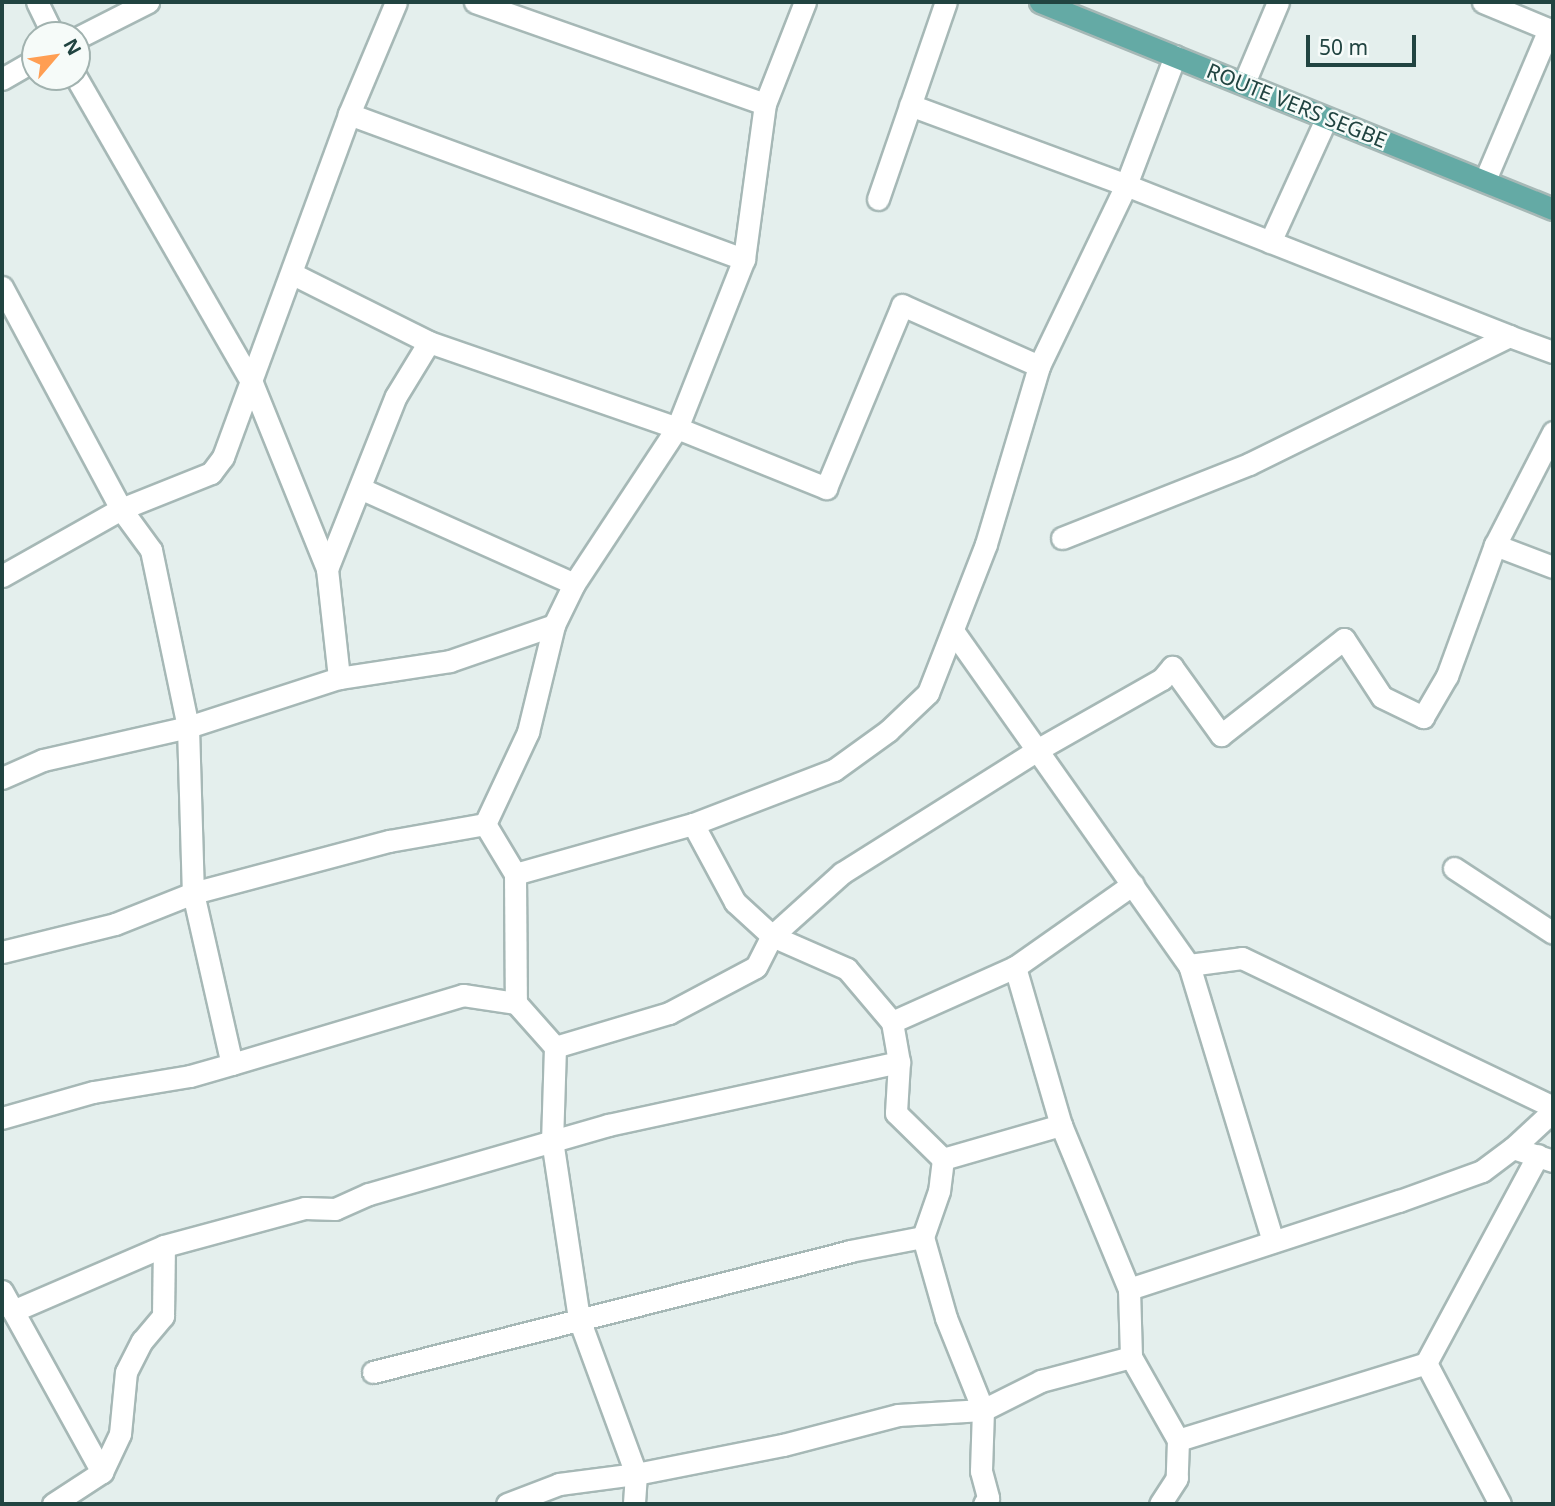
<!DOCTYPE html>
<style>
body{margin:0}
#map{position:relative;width:1555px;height:1506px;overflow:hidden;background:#e4efed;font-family:"Noto Sans",sans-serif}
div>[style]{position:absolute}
.roads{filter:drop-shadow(2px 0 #a6b8b6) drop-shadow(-2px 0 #a6b8b6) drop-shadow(0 2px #a6b8b6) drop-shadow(0 -2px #a6b8b6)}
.minor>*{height:21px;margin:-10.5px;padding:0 10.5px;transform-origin:10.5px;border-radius:10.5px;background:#fff}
.major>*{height:21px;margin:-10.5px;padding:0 10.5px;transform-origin:10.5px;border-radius:10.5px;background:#64aaa5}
span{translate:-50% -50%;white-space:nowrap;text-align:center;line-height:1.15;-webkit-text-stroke:5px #f6fbf9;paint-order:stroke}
.street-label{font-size:21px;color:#214441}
.frame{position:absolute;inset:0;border:4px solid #214441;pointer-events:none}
.north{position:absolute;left:21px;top:21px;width:70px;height:70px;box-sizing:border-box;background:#f6fbf9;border:2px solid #a1b2af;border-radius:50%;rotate:61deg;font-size:19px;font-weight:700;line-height:28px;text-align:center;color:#214441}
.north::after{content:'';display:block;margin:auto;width:24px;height:32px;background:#ff9e53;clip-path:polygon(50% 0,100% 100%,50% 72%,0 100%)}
.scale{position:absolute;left:1306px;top:35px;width:110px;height:32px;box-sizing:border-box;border:4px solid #214441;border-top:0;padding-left:9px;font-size:21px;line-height:24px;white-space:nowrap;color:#214441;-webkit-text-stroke:5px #f6fbf9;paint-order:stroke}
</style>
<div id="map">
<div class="roads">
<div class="minor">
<div style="left:37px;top:2px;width:37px;rotate:64deg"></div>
<div style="left:475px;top:2px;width:307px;rotate:19.4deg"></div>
<div style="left:1483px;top:2px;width:76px;rotate:22.5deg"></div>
<div style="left:77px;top:38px;width:80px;rotate:-26.9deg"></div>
<div style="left:76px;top:77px;width:353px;rotate:60.1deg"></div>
<div style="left:252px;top:383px;width:201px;rotate:68deg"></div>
<div style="left:327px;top:569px;width:110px;rotate:83.7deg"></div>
<div style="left:2px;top:79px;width:38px;rotate:-30deg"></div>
<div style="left:1244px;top:83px;width:88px;rotate:-67.2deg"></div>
<div style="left:910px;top:105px;width:230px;rotate:20.3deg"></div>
<div style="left:1126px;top:185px;width:412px;rotate:21.5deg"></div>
<div style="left:349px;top:114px;width:421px;rotate:20.2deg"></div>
<div style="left:1485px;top:180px;width:164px;rotate:-67deg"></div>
<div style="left:878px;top:199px;width:208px;rotate:-71deg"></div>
<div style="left:1270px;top:242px;width:135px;rotate:-65.5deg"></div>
<div style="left:293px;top:274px;width:152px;rotate:26.6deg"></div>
<div style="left:429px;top:342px;width:262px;rotate:19.1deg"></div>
<div style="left:677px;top:428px;width:161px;rotate:21.9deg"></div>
<div style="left:826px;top:488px;width:198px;rotate:-67.4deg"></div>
<div style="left:902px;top:305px;width:150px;rotate:24deg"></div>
<div style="left:2px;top:287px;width:252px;rotate:61.8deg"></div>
<div style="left:121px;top:509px;width:51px;rotate:53.8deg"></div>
<div style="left:151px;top:550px;width:181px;rotate:78.2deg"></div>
<div style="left:188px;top:727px;width:166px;rotate:88.3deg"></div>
<div style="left:193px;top:893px;width:175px;rotate:77.2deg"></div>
<div style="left:232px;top:1064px;width:44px;rotate:164.1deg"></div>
<div style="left:190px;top:1076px;width:98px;rotate:170.6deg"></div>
<div style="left:93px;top:1092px;width:95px;rotate:164.1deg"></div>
<div style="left:362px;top:489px;width:232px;rotate:24.1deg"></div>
<div style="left:1062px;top:538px;width:201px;rotate:-21.6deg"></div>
<div style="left:1249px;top:464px;width:290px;rotate:-26.2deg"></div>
<div style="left:1509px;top:336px;width:47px;rotate:20deg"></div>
<div style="left:1495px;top:545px;width:62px;rotate:20.8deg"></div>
<div style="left:327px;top:569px;width:186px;rotate:-68.3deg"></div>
<div style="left:396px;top:396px;width:63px;rotate:-58.6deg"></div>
<div style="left:2px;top:576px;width:137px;rotate:-29.4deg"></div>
<div style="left:121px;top:509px;width:97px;rotate:-21.8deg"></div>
<div style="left:211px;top:473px;width:20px;rotate:-53deg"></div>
<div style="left:223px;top:457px;width:365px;rotate:-69.8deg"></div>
<div style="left:349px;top:114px;width:121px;rotate:-67.2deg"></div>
<div style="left:953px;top:631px;width:409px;rotate:54.8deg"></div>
<div style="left:1189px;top:965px;width:289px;rotate:73.1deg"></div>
<div style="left:2px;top:778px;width:45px;rotate:-23.7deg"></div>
<div style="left:43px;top:760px;width:149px;rotate:-12.8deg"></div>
<div style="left:188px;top:727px;width:159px;rotate:-18deg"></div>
<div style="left:339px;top:678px;width:112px;rotate:-8.7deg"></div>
<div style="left:450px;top:661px;width:110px;rotate:-19.1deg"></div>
<div style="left:485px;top:824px;width:58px;rotate:59deg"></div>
<div style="left:515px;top:874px;width:185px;rotate:-15.7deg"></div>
<div style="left:693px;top:824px;width:89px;rotate:61.7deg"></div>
<div style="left:735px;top:902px;width:50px;rotate:42.6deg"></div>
<div style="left:772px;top:936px;width:82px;rotate:23.7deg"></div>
<div style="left:847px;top:969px;width:70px;rotate:49.7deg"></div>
<div style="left:892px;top:1022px;width:41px;rotate:80.1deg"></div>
<div style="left:899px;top:1062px;width:51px;rotate:93.4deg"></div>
<div style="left:896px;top:1113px;width:66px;rotate:44.4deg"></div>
<div style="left:943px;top:1159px;width:32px;rotate:97deg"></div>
<div style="left:939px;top:1191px;width:49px;rotate:109.2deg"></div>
<div style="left:923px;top:1237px;width:84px;rotate:74.1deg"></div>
<div style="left:946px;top:1318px;width:99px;rotate:68.1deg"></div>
<div style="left:983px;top:1410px;width:61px;rotate:91.9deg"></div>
<div style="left:981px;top:1471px;width:28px;rotate:75deg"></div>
<div style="left:988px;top:1498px;width:7px;rotate:124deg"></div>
<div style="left:693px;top:824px;width:151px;rotate:-21deg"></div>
<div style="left:834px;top:770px;width:67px;rotate:-35.8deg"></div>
<div style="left:888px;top:731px;width:55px;rotate:-43.5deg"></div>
<div style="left:928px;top:693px;width:160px;rotate:-68.7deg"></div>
<div style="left:986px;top:544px;width:186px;rotate:-73.4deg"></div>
<div style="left:1039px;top:366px;width:201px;rotate:-64.3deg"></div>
<div style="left:1126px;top:185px;width:138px;rotate:-69.2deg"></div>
<div style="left:1454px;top:868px;width:118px;rotate:33.3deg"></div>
<div style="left:515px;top:874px;width:129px;rotate:89.6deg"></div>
<div style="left:2px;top:952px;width:116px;rotate:-13.9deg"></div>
<div style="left:115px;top:924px;width:84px;rotate:-21.7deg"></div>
<div style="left:193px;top:893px;width:203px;rotate:-14.9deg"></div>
<div style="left:389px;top:841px;width:97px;rotate:-10deg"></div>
<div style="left:485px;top:824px;width:102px;rotate:-64.9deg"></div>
<div style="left:528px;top:732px;width:110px;rotate:-76.3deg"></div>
<div style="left:554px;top:625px;width:46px;rotate:-64deg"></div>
<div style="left:574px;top:584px;width:187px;rotate:-56.6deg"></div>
<div style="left:677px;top:428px;width:182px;rotate:-68.4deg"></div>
<div style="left:744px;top:259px;width:156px;rotate:-82.3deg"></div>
<div style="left:765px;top:104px;width:110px;rotate:-68.6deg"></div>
<div style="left:1189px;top:965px;width:53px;rotate:-7.5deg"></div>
<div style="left:1242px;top:958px;width:345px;rotate:25.6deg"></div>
<div style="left:1015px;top:967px;width:165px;rotate:73.8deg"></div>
<div style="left:1061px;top:1125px;width:178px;rotate:67.5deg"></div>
<div style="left:1129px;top:1289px;width:68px;rotate:88.3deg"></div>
<div style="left:1131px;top:1357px;width:95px;rotate:60.5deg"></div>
<div style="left:1178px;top:1440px;width:38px;rotate:92deg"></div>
<div style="left:1177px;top:1478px;width:31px;rotate:123deg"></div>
<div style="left:892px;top:1022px;width:135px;rotate:-24.1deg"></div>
<div style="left:1015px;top:967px;width:144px;rotate:-35.1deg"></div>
<div style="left:555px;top:1047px;width:119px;rotate:-16.6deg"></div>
<div style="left:669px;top:1013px;width:98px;rotate:-27.9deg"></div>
<div style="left:756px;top:967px;width:35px;rotate:-63deg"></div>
<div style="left:772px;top:936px;width:94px;rotate:-42deg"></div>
<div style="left:842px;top:873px;width:231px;rotate:-32.2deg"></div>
<div style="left:1037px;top:750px;width:144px;rotate:-29.6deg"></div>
<div style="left:1162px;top:679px;width:16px;rotate:-50deg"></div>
<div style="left:1172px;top:667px;width:84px;rotate:54.2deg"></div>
<div style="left:1221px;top:735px;width:156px;rotate:-38deg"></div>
<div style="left:1344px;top:639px;width:69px;rotate:56.8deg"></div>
<div style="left:1382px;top:697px;width:46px;rotate:26deg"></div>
<div style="left:1423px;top:717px;width:48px;rotate:-59.7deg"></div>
<div style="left:1447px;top:676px;width:140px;rotate:-69.9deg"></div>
<div style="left:1495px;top:545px;width:127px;rotate:-62.8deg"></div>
<div style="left:232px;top:1064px;width:241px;rotate:-16.6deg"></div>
<div style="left:463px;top:995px;width:54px;rotate:8.6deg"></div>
<div style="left:516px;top:1003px;width:59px;rotate:48.4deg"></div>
<div style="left:555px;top:1047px;width:93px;rotate:91.8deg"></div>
<div style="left:552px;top:1140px;width:181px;rotate:81.4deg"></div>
<div style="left:579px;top:1319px;width:165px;rotate:69.8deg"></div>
<div style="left:636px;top:1474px;width:30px;rotate:94deg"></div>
<div style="left:1513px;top:1148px;width:54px;rotate:-42.8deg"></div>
<div style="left:943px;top:1159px;width:123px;rotate:-16.1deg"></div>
<div style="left:1129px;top:1289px;width:284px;rotate:-18.1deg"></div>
<div style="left:1399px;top:1201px;width:88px;rotate:-19.9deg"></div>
<div style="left:1482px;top:1171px;width:39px;rotate:-37deg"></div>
<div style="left:1513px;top:1148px;width:42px;rotate:18deg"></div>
<div style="left:2px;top:1291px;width:207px;rotate:61.1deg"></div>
<div style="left:13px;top:1311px;width:164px;rotate:-23.3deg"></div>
<div style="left:164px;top:1246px;width:146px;rotate:-15.1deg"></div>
<div style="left:305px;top:1208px;width:30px;rotate:2deg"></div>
<div style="left:335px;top:1209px;width:37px;rotate:-24deg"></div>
<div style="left:369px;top:1194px;width:249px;rotate:-16.1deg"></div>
<div style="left:608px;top:1125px;width:298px;rotate:-12.2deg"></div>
<div style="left:373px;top:1372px;width:492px;rotate:-14.2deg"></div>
<div style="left:850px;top:1251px;width:74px;rotate:-10.9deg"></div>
<div style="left:1178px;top:1440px;width:260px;rotate:-17.2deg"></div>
<div style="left:53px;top:1504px;width:59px;rotate:-33.1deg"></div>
<div style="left:102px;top:1472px;width:42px;rotate:-64.7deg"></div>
<div style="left:120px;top:1434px;width:62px;rotate:-84.5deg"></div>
<div style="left:126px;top:1372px;width:35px;rotate:-63deg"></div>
<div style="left:142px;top:1341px;width:33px;rotate:-50deg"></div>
<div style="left:163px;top:1316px;width:70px;rotate:-89.2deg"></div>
<div style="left:507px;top:1504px;width:56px;rotate:-21deg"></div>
<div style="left:559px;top:1484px;width:78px;rotate:-7.4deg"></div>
<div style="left:636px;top:1474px;width:150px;rotate:-11.2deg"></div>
<div style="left:783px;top:1445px;width:119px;rotate:-14.6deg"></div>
<div style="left:898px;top:1415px;width:85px;rotate:-3.4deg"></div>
<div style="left:983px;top:1410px;width:65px;rotate:-26.6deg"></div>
<div style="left:1041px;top:1381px;width:93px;rotate:-14.9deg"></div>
<div style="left:1500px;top:1504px;width:159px;rotate:-117.7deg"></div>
<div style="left:1426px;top:1363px;width:236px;rotate:-61.7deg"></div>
</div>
<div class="major">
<div style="left:1040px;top:2px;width:553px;rotate:21.97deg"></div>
</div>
</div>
<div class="street-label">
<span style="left:1297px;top:105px;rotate:22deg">ROUTE VERS SEGBE</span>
</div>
<div class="frame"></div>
<div class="north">N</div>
<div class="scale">50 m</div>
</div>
